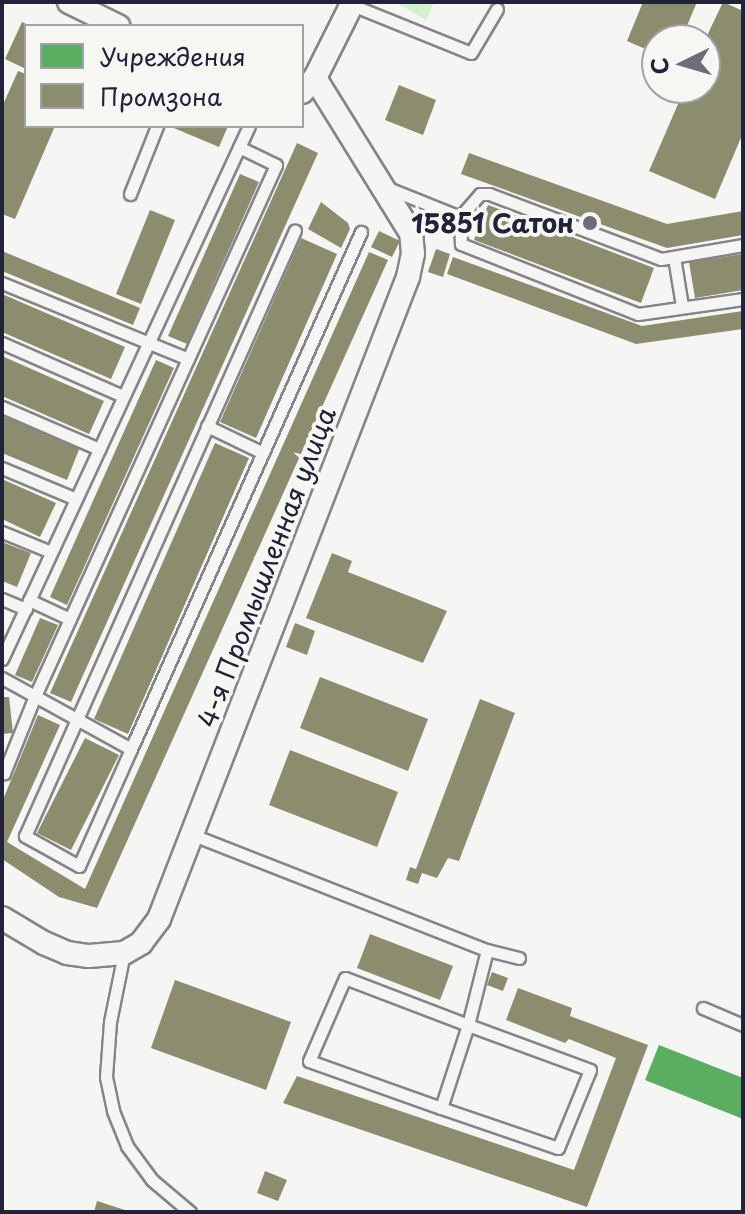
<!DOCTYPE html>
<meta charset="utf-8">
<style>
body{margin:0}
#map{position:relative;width:745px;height:1214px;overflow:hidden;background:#f5f5f3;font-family:"Playpen Sans",sans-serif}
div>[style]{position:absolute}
.green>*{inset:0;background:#d2f1ce}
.public>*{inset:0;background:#5aae61}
.industry>*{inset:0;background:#8c8c6e}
.roads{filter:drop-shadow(2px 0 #858589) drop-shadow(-2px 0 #858589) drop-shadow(0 2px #858589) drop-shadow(0 -2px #858589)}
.lane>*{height:11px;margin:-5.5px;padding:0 5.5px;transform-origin:5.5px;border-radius:5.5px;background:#f5f5f3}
.street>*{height:22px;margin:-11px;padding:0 11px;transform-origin:11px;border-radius:11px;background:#f5f5f3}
.dots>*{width:22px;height:22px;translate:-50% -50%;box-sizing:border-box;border:4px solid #f6f6f2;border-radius:50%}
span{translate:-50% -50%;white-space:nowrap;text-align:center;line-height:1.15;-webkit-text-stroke:8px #f6f6f2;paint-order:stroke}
.poi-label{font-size:26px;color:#22223b;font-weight:700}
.right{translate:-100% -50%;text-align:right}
.street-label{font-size:26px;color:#22223b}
.frame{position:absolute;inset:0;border:4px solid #22223b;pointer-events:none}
.legend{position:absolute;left:24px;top:24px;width:280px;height:104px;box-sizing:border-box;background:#f6f6f2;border:2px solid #a1a1a9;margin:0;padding:10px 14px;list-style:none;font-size:24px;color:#22223b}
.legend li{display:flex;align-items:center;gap:16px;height:40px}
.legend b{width:40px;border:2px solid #a1a1a9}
.north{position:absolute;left:641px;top:24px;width:80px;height:80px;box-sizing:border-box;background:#f6f6f2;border:2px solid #a1a1a9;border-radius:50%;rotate:265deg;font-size:22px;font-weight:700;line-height:32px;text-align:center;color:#22223b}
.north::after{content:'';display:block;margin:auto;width:28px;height:36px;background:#6c6c7b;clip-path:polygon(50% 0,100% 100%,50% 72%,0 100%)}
</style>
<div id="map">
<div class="green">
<div style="clip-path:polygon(395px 2px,434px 2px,426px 20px)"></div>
</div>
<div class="public">
<div style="clip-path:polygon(659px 1045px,743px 1078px,743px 1119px,645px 1080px)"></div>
</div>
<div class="industry">
<div style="clip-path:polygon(643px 2px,697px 2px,681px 40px,657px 40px,657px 54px,627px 41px)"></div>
<div style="clip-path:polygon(723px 2px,743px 11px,743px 133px,715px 199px,649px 171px,685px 88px,705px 88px,705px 40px)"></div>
<div style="clip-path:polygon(22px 22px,26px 24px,26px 69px,5px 59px)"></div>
<div style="clip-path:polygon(18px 71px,26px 74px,26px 126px,55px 126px,15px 219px,2px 214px,2px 107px)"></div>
<div style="clip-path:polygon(399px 85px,436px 100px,423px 135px,385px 120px)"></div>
<div style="clip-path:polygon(169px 126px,228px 126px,219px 147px)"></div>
<div style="clip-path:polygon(297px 143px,318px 153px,71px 702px,50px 693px)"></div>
<div style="clip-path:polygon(469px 153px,667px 224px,743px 211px,743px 235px,667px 248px,461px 174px)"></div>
<div style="clip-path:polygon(240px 174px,259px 182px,187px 344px,168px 336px)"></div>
<div style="clip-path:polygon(321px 202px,348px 223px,350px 229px,341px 248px,308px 229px)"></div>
<div style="clip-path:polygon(488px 205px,654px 268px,641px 303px,474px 240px)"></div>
<div style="clip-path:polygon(150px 210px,175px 220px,141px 304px,116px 294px)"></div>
<div style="clip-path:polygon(379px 231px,400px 241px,392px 257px,371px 247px)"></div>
<div style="clip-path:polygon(301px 238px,337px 254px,256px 438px,220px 422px)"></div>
<div style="clip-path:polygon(436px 249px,450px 254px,443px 277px,428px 272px)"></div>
<div style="clip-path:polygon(2px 251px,140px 308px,133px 325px,2px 271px)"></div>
<div style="clip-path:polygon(369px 252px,388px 260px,97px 908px,59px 897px,2px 859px,2px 802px,38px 715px,60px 725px,7px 842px,85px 889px)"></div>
<div style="clip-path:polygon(743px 254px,743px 290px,695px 298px,689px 262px)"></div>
<div style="clip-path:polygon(453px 257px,642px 326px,743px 311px,743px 329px,636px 344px,447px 274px)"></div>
<div style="clip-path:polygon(2px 294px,125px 347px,111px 379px,2px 332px)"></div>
<div style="clip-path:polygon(2px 356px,104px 401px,89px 434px,2px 396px)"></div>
<div style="clip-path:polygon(156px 360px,174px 368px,67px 605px,50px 597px)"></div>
<div style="clip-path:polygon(2px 416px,80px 447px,67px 480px,2px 453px)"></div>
<div style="clip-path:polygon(215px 443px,249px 458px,128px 734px,94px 719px)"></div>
<div style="clip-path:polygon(2px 479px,56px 503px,40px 537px,2px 519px)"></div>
<div style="clip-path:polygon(2px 542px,31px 553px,17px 587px,2px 581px)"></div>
<div style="clip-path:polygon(332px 553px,352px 561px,348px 572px,447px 611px,423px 663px,306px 618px)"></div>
<div style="clip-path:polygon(40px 618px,58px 625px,32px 682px,15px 675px)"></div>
<div style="clip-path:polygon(295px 623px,315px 631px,307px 655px,286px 647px)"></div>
<div style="clip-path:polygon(320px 677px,428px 719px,408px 771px,300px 728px)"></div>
<div style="clip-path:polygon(2px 697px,9px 697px,13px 733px,2px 734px)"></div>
<div style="clip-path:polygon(480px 699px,515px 713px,459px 861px,448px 858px,437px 878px,422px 873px,418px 884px,406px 880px,410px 867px,416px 869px)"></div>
<div style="clip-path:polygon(85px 738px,119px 755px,71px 850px,37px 833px)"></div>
<div style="clip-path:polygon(290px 750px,398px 792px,377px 847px,269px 805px)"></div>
<div style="clip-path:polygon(370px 934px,453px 966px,440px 1000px,357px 968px)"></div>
<div style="clip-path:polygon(492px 972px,508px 978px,503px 991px,487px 985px)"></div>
<div style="clip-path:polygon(175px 980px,291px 1022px,266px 1090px,151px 1048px)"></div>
<div style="clip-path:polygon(518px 988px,572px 1008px,570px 1016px,648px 1045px,587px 1207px,283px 1103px,297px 1076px,574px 1170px,616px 1058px,569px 1039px,565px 1043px,506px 1020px)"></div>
<div style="clip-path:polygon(265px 1171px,287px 1180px,278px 1201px,257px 1193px)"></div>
<div style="clip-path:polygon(97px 1201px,128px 1211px,128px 1212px,94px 1212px)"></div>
</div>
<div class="roads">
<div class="lane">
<div style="left:352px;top:5px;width:128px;rotate:22deg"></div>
<div style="left:471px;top:53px;width:51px;rotate:-59.4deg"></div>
<div style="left:385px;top:187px;width:81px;rotate:21.8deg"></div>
<div style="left:130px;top:194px;width:73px;rotate:-68.3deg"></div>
<div style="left:743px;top:245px;width:83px;rotate:170.3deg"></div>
<div style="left:661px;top:259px;width:184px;rotate:-159.3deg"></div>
<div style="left:489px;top:194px;width:9px;rotate:180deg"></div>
<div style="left:480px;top:194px;width:30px;rotate:131deg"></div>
<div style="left:460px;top:217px;width:27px;rotate:88deg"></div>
<div style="left:461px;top:244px;width:190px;rotate:21.6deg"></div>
<div style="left:638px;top:314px;width:106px;rotate:-8.1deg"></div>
<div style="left:674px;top:257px;width:50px;rotate:80.7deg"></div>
<div style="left:2px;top:283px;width:201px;rotate:22.2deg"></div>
<div style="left:2px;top:343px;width:132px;rotate:23.7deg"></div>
<div style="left:2px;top:407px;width:106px;rotate:23.4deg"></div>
<div style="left:207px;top:426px;width:62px;rotate:25.7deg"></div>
<div style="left:2px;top:468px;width:80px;rotate:22.7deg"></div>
<div style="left:2px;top:532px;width:53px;rotate:22.2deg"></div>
<div style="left:2px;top:599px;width:26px;rotate:23deg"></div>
<div style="left:29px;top:600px;width:45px;rotate:24.9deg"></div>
<div style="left:2px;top:659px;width:587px;rotate:-65.14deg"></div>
<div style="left:2px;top:678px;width:147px;rotate:28.8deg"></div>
<div style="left:131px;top:749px;width:566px;rotate:-66.02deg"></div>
<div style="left:131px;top:749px;width:128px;rotate:114deg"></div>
<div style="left:79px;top:866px;width:62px;rotate:-150.9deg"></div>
<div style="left:25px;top:836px;width:663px;rotate:-65.98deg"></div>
<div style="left:2px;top:770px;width:4px;rotate:56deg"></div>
<div style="left:4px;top:773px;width:83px;rotate:-68.1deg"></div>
<div style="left:35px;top:696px;width:583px;rotate:-65.59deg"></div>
<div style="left:276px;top:165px;width:41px;rotate:-154.1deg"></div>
<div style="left:193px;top:835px;width:316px;rotate:21.4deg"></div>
<div style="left:487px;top:950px;width:33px;rotate:14deg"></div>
<div style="left:124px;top:953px;width:70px;rotate:101.5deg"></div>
<div style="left:110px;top:1022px;width:55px;rotate:94.2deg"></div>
<div style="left:106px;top:1077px;width:35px;rotate:78deg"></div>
<div style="left:113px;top:1111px;width:38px;rotate:68deg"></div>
<div style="left:127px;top:1146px;width:42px;rotate:53.7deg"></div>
<div style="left:152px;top:1180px;width:50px;rotate:40.1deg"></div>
<div style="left:703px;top:1008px;width:43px;rotate:23deg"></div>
<div style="left:441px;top:1108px;width:140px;rotate:-160.4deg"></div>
<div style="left:309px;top:1061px;width:90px;rotate:-66.6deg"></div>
<div style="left:345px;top:978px;width:132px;rotate:20.9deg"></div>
<div style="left:468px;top:1025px;width:130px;rotate:20.2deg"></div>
<div style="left:590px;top:1070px;width:84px;rotate:112.3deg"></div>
<div style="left:558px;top:1148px;width:124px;rotate:-161.1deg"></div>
<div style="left:441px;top:1108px;width:87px;rotate:-72deg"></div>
<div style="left:468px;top:1025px;width:77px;rotate:-75.8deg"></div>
</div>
<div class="street">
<div style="left:69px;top:2px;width:55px;rotate:26.1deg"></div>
<div style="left:302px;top:92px;width:19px;rotate:-47deg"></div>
<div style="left:315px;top:78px;width:85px;rotate:-63.4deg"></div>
<div style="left:2px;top:918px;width:49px;rotate:30.8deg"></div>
<div style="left:44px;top:943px;width:25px;rotate:23deg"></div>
<div style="left:67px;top:953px;width:22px;rotate:8deg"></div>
<div style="left:89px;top:956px;width:35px;rotate:-5deg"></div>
<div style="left:124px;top:953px;width:20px;rotate:-30deg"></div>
<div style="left:141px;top:943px;width:30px;rotate:-53deg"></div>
<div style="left:159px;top:919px;width:689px;rotate:-68.8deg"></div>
<div style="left:408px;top:277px;width:24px;rotate:-78deg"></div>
<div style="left:413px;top:254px;width:21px;rotate:-95deg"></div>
<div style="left:411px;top:233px;width:182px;rotate:-121.8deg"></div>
</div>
</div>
<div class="dots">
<div style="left:590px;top:223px;background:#6c6c7b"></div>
</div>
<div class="poi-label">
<span class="right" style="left:574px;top:223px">15851 Сатон</span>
</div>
<div class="street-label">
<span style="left:266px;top:567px;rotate:-69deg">4-я Промышленная улица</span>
</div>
<div class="frame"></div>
<ul class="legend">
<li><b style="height:22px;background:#5aae61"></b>Учреждения</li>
<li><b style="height:22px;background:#8c8c6e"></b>Промзона</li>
</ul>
<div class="north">С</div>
</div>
